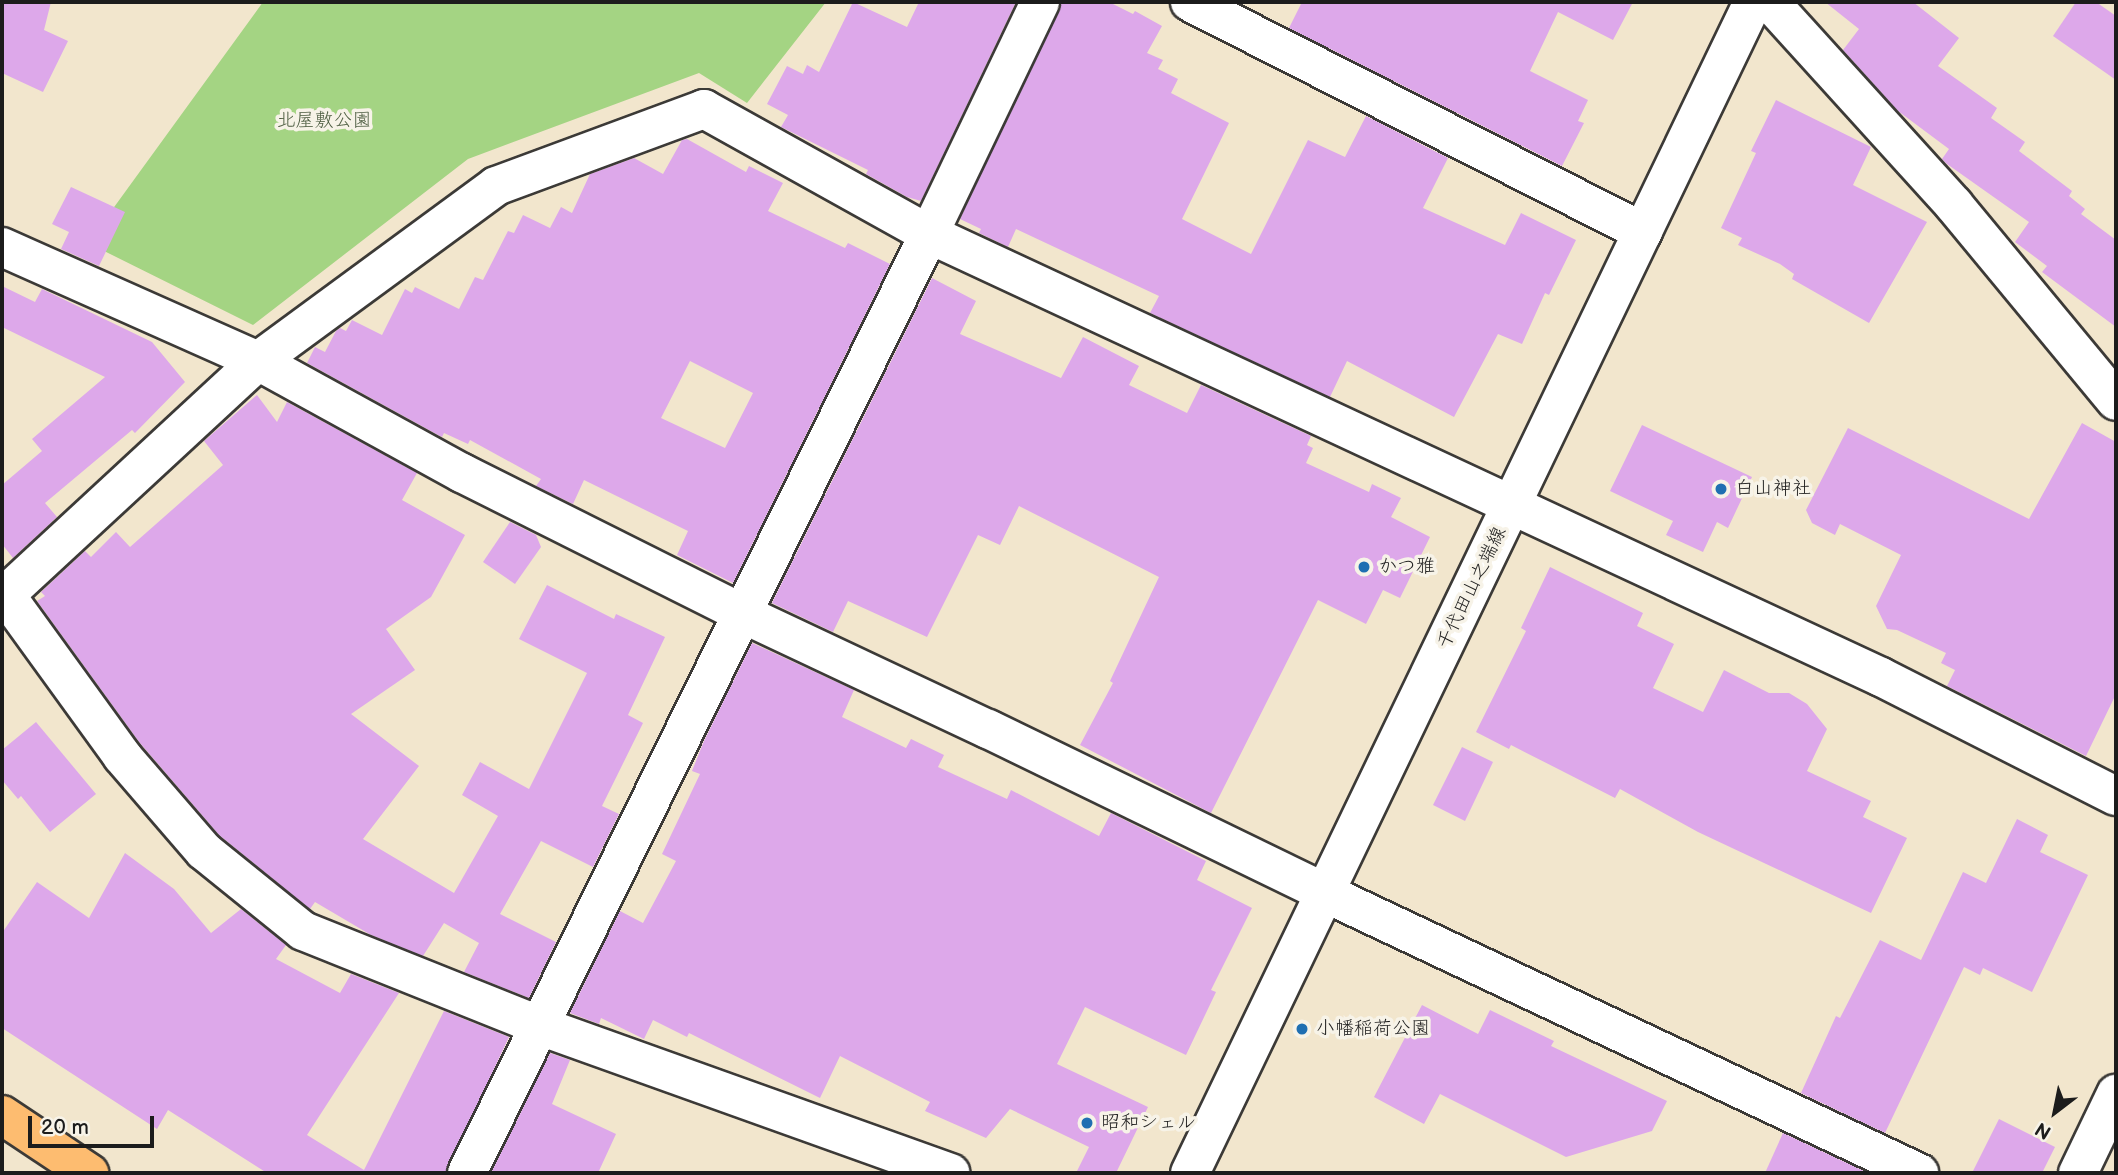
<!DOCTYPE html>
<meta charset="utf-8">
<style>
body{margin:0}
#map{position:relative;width:2118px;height:1175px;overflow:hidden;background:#f2e6cd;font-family:"Balsamiq Sans","Klee One",sans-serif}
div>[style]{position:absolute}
.green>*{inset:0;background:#a4d483}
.building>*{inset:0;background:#dda8ea}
.roads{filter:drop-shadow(2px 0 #3c3a37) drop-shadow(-2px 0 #3c3a37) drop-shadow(0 2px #3c3a37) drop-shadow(0 -2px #3c3a37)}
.minor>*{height:38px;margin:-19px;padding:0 19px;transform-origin:19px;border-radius:19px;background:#fff}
.tertiary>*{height:38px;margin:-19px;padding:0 19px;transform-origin:19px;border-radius:19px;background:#fff}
.primary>*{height:38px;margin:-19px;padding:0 19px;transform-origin:19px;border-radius:19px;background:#fdbc70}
.dots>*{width:19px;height:19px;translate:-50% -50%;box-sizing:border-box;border:4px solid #f7f3e8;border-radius:50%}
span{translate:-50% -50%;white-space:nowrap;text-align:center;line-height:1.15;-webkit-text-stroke:7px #f7f3e8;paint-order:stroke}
.park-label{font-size:19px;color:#4c5c40}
.poi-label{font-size:19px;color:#1c1c1c}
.left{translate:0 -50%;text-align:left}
.street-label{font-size:19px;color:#1c1c1c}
.frame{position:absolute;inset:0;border:4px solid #1c1c1c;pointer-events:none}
.north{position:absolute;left:2020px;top:1077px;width:70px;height:70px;-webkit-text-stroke:5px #f7f3e8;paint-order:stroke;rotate:212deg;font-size:19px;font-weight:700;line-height:28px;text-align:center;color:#1c1c1c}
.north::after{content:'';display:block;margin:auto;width:24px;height:32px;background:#1c1c1c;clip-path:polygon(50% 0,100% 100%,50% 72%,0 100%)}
.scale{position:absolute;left:28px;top:1116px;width:126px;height:32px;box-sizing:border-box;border:4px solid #1c1c1c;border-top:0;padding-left:9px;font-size:21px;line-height:24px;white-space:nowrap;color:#1c1c1c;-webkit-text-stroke:5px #f7f3e8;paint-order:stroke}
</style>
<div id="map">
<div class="green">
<div style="clip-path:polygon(263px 2px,826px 2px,747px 103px,699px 73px,468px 159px,253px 325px,88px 243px)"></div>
</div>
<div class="building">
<div style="clip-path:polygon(2px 2px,51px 2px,44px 30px,68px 41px,43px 92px,2px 73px)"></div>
<div style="clip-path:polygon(853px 2px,907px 27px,919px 2px,1016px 2px,921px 201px,907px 197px,866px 174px,868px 170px,781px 127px,788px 115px,767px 104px,787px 66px,803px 74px,807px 65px,819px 72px)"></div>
<div style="clip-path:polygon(1062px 2px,1109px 2px,1133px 14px,1135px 11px,1162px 26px,1147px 53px,1163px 60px,1158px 69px,1178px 79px,1171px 93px,1229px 123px,1182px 219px,1251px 254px,1308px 140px,1345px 157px,1366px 116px,1448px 158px,1423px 208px,1505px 245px,1521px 213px,1576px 240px,1549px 295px,1545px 293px,1522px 344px,1498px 334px,1454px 417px,1347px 361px,1330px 397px,1150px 313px,1159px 296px,1016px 229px,1008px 247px,979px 233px,981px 229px,960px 219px)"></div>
<div style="clip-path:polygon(1302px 2px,1633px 2px,1613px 40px,1558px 12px,1530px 71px,1588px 100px,1578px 121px,1584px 123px,1562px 166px,1289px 28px)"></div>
<div style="clip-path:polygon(1825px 2px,1913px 2px,1959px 38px,1938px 66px,1997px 108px,1991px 118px,2025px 142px,2019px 151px,2072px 191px,2069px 196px,2085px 209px,2081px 214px,2116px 240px,2116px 327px,2042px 272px,2047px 266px,2015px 242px,2029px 222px,1947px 164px,1942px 159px,1949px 149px,1898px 111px,1843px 50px,1859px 29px)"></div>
<div style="clip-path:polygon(2076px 2px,2096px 2px,2116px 16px,2116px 80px,2053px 36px)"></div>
<div style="clip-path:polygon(1776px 100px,1871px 147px,1853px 185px,1927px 222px,1869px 323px,1792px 279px,1794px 274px,1780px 264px,1738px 245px,1742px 238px,1721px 228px,1756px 153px,1751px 151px)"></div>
<div style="clip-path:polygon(evenodd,687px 139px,746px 172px,749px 166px,783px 183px,768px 211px,845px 248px,848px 243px,890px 264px,733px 583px,677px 555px,688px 531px,584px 480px,573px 504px,536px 486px,541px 479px,470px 440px,468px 444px,444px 433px,442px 437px,438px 435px,307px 363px,315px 347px,325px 352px,336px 331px,340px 328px,346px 331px,352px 320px,382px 335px,405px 289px,412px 293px,415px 287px,459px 309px,475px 277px,483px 280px,508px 231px,514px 233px,523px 215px,550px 228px,561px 207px,572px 213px,590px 174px,634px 158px,663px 174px,682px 140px,687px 139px,690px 361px,753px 393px,725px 448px,661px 418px,690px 361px)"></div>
<div style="clip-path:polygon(71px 187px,125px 212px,99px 266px,61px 249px,69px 232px,52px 224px)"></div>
<div style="clip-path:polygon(932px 278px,976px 301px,960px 334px,1061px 378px,1083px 337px,1139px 366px,1129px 385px,1187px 413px,1201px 385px,1311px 436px,1307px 445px,1313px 448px,1306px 463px,1369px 492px,1372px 484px,1401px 498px,1391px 517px,1430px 537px,1400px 598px,1383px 590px,1366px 624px,1318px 600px,1211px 813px,1080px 745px,1113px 683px,1110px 681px,1159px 577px,1019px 506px,1000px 545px,978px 535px,927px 637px,848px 601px,833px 632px,772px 603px)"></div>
<div style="clip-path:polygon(2px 286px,35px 302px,42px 289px,152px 342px,185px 382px,135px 433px,132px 430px,45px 503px,57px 517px,13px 558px,2px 544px,2px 485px,42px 451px,32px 439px,105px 377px,2px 327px)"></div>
<div style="clip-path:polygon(257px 395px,277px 422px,287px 402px,417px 473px,402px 500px,465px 535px,431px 597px,386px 629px,415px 670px,351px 714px,419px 766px,363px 839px,454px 893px,498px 816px,462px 795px,480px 762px,529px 789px,587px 673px,519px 639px,547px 585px,614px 619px,616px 614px,665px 637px,628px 715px,643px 723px,602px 806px,619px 814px,593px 867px,541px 841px,500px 914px,556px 942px,529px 998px,464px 972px,479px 943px,444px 923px,423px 956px,371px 935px,315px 902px,310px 909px,219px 835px,139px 742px,37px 601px,45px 596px,41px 592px,85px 551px,91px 557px,116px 532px,130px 547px,223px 465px,204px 441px)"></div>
<div style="clip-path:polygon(2082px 423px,2116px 442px,2116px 694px,2086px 756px,1947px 686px,1955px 670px,1941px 663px,1946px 653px,1897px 630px,1887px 629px,1876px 606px,1901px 555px,1840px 524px,1835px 535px,1812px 523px,1806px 510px,1848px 428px,2029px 519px)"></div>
<div style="clip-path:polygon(1642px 425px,1752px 477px,1728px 528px,1717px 522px,1703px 552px,1666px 535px,1673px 521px,1610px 491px)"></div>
<div style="clip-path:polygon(510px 522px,536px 535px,541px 547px,515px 584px,483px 562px)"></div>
<div style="clip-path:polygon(1550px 567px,1643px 613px,1637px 626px,1674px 644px,1653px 688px,1703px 712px,1724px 670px,1769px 693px,1789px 693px,1807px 704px,1827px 729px,1807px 771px,1871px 801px,1863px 817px,1907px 838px,1871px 913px,1698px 832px,1620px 789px,1615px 798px,1511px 745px,1509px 749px,1476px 732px,1526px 631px,1521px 628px)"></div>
<div style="clip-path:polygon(752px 643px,854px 690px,842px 717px,906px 748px,911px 739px,944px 755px,938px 767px,1007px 799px,1011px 790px,1099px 836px,1111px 813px,1206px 861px,1197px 880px,1252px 908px,1211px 990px,1216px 992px,1186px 1055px,1085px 1007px,1057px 1064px,1148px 1107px,1116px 1173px,1076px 1173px,1089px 1147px,1010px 1109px,986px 1138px,925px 1111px,930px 1102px,840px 1056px,820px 1098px,689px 1033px,687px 1037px,653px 1020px,644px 1039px,601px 1018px,599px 1024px,570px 1013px,620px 911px,643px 923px,676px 861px,662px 854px,700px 774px,692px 771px,704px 741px)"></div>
<div style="clip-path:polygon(36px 722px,96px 794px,50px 832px,21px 796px,18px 799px,2px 780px,2px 750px)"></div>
<div style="clip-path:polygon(1462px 747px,1493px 762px,1465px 821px,1433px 805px)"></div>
<div style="clip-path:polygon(2017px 819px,2048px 835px,2040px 852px,2088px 875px,2032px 992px,1983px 968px,1980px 975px,1964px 967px,1885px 1133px,1801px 1093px,1836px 1016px,1840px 1018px,1880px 940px,1921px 960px,1963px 872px,1986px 883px)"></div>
<div style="clip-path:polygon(125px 853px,174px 889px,211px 933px,241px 909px,286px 945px,276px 959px,340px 993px,351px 974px,399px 993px,307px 1135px,364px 1170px,444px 1011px,509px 1037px,445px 1173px,267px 1173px,168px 1110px,157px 1129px,2px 1028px,2px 933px,37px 882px,89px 918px)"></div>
<div style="clip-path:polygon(1422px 1005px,1478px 1034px,1490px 1010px,1554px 1041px,1551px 1046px,1667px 1101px,1652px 1131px,1566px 1157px,1440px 1094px,1424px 1124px,1374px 1097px)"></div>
<div style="clip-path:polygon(550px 1053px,570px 1060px,552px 1104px,616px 1134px,598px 1173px,491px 1173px)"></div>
<div style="clip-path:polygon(1999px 1119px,2055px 1147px,2042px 1173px,1972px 1173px)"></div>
<div style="clip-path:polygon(1783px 1133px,1866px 1172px,1866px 1173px,1765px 1173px)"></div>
</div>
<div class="roads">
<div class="minor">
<div style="left:1190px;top:2px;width:508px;rotate:26.92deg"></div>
<div style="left:1770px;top:2px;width:274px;rotate:47.8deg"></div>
<div style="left:1954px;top:205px;width:254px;rotate:50.4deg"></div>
<div style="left:2px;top:247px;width:280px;rotate:24deg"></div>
<div style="left:258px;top:361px;width:233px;rotate:28.8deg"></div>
<div style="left:462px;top:473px;width:312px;rotate:26.6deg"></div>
<div style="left:741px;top:613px;width:273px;rotate:25.2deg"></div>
<div style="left:988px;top:729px;width:375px;rotate:25.9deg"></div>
<div style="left:1325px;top:893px;width:657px;rotate:25.24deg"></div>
<div style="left:2px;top:590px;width:205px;rotate:54.1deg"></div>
<div style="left:122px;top:756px;width:125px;rotate:49.2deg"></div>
<div style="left:204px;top:851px;width:127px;rotate:38.9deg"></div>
<div style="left:303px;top:931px;width:255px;rotate:21.8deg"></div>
<div style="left:540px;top:1026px;width:436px;rotate:19.7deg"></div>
<div style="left:2px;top:598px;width:349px;rotate:-42.8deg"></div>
<div style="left:258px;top:361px;width:295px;rotate:-36.3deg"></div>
<div style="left:496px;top:186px;width:222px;rotate:-20.3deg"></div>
<div style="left:704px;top:109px;width:257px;rotate:29.1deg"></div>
<div style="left:929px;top:234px;width:1050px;rotate:24.95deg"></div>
<div style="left:1881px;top:677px;width:263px;rotate:26.9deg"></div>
<div style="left:467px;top:1173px;width:1047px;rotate:-63.8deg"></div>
<div style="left:929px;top:234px;width:257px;rotate:-64.4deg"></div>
<div style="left:2078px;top:1173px;width:88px;rotate:-64.3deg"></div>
</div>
<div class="tertiary">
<div style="left:1190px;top:1173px;width:1299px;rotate:-64.32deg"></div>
</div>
<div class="primary">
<div style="left:2px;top:1115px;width:105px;rotate:33.7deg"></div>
</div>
</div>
<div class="dots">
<div style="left:1721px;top:489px;background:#1f6fb2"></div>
<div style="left:1364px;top:567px;background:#1f6fb2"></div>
<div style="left:1302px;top:1029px;background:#1f6fb2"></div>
<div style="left:1087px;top:1123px;background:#1f6fb2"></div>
</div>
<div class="park-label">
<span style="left:324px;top:121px">北屋敷公園</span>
</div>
<div class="poi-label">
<span class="left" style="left:1735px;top:489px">白山神社</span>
<span class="left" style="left:1378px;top:567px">かつ雅</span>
<span class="left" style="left:1316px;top:1029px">小幡稲荷公園</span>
<span class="left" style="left:1101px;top:1123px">昭和シェル</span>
</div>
<div class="street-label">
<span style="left:1472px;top:588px;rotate:-64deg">千代田山之端線</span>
</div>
<div class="frame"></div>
<div class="north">N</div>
<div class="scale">20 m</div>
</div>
